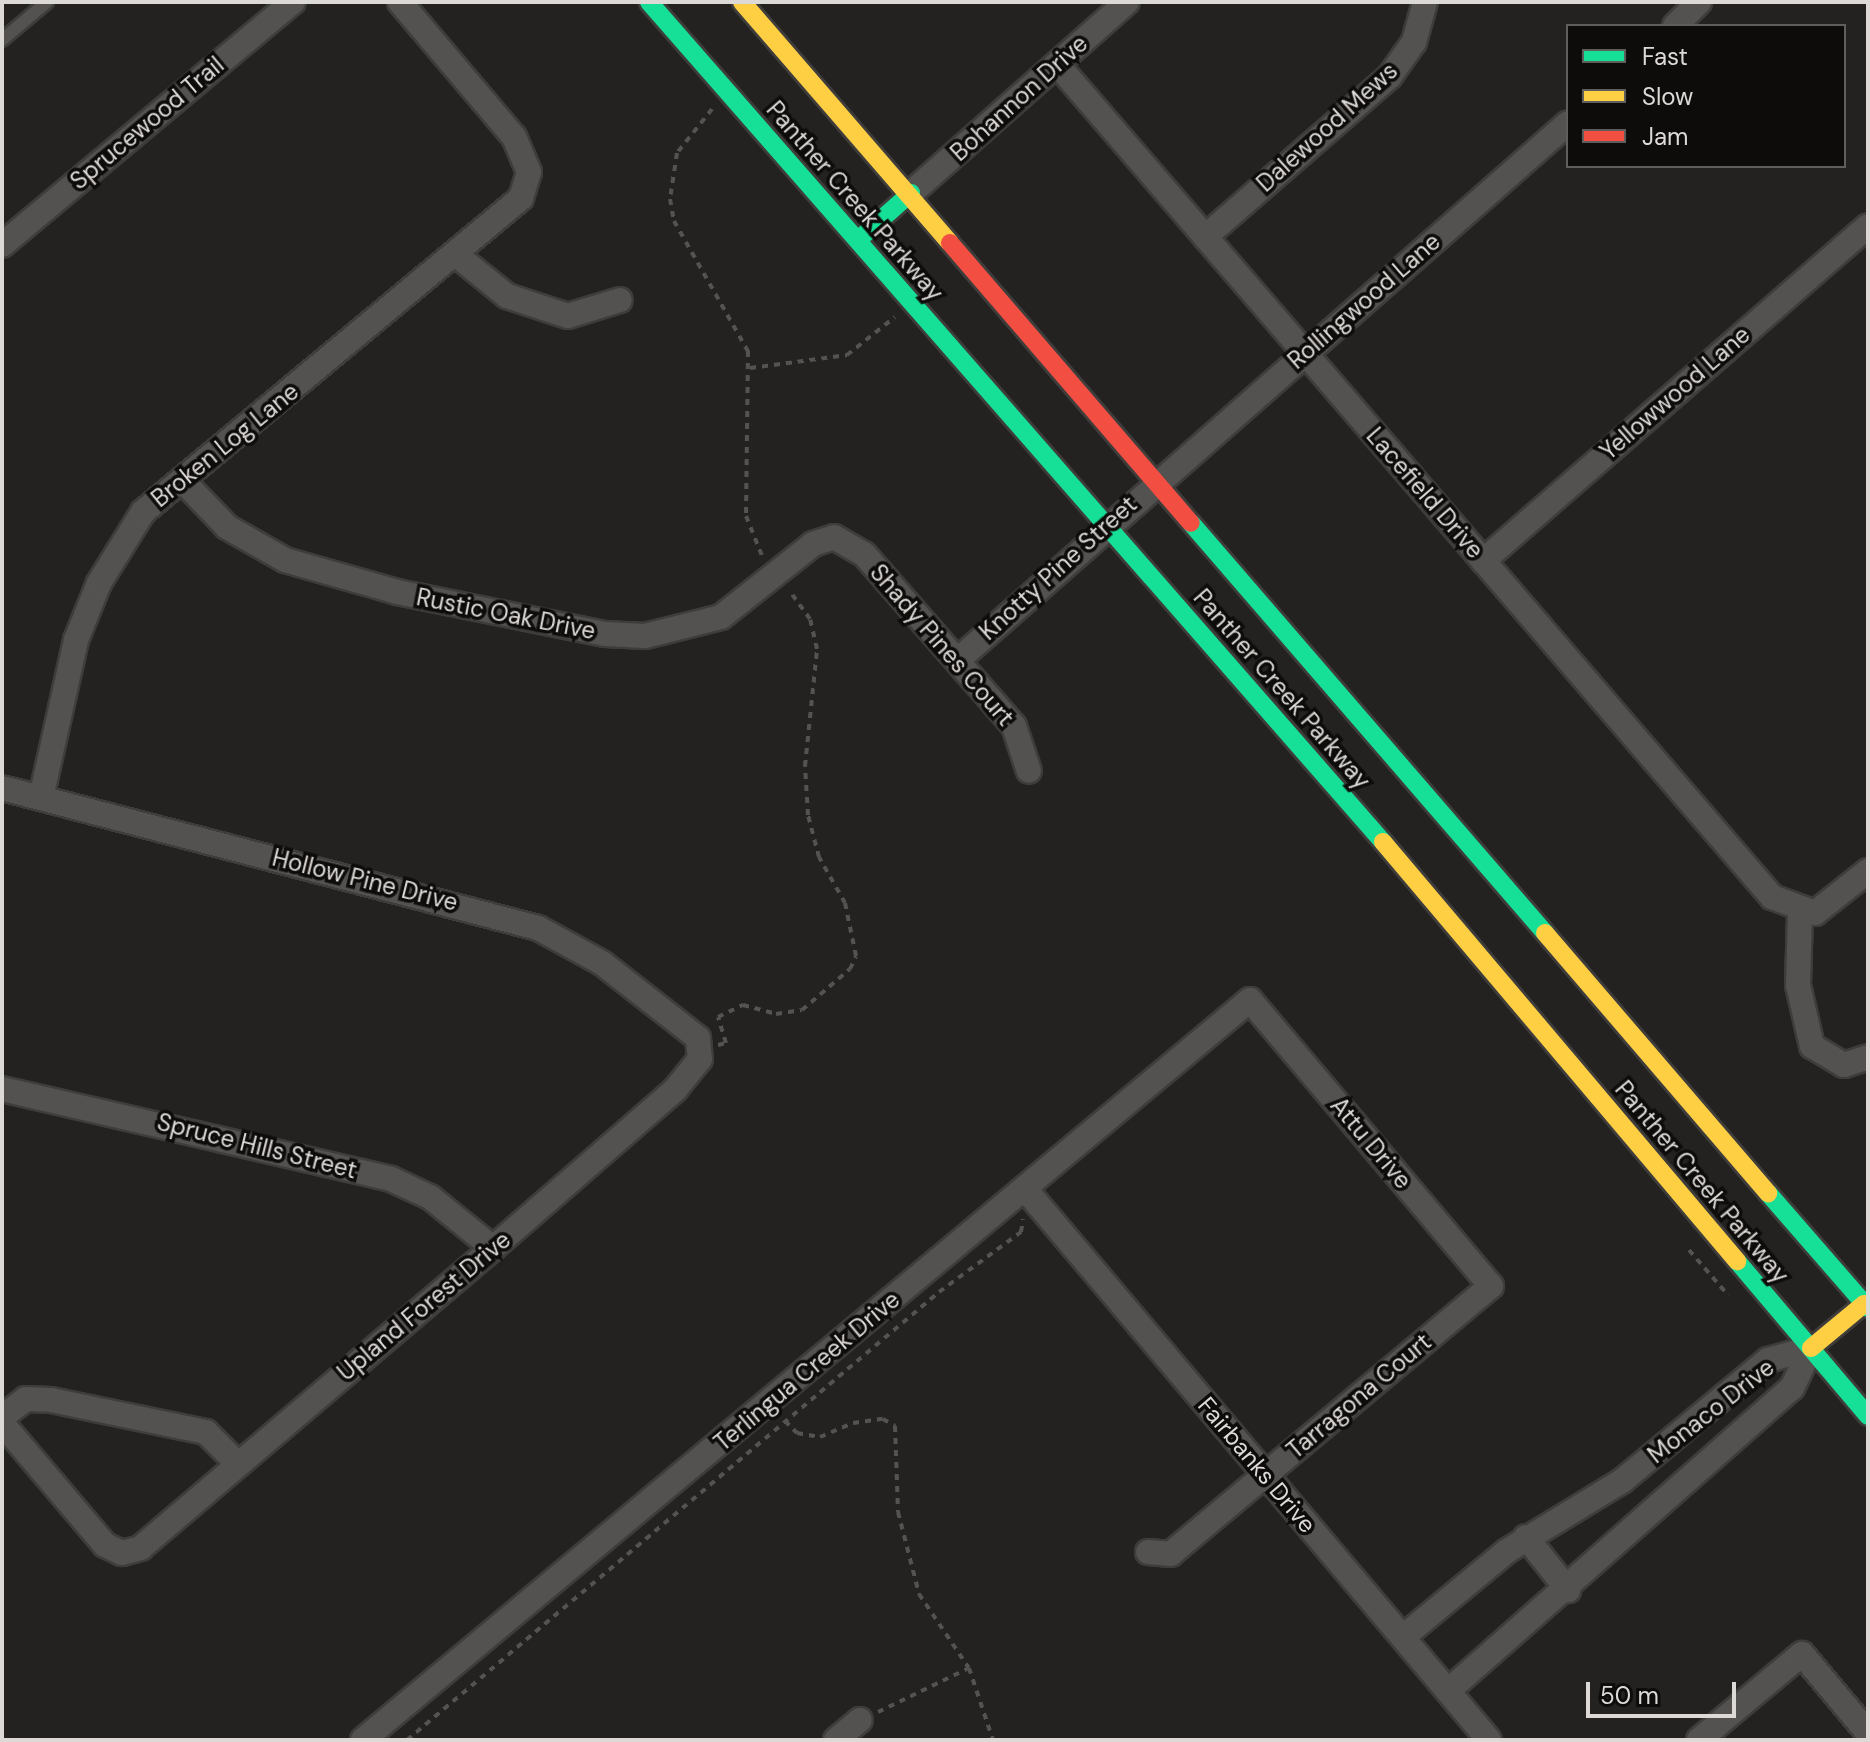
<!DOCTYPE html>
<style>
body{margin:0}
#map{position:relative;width:1870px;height:1742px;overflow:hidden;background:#242220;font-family:"DM Sans",sans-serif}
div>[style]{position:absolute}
.path>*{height:4px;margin-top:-2px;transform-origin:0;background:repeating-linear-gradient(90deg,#545351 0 6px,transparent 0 12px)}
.roads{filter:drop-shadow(2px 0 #3e3d3b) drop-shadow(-2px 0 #3e3d3b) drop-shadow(0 2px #3e3d3b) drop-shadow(0 -2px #3e3d3b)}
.lane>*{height:12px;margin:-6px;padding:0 6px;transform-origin:6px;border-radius:6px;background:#545250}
.street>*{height:24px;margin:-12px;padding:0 12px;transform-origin:12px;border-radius:12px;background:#545250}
.fast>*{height:18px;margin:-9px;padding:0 9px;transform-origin:9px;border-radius:9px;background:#16e098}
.slow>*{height:18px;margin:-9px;padding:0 9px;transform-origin:9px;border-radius:9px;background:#ffcf43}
.jam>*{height:18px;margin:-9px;padding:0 9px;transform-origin:9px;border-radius:9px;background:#f24e42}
span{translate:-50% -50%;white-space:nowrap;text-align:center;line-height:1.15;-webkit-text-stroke:7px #0e0c0a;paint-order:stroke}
.street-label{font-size:24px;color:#dcd9d7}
.frame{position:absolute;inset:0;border:4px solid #dcd9d7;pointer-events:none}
.legend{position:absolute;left:1566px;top:24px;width:280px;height:144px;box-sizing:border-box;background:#0e0c0a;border:2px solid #605e5c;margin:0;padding:10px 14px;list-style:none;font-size:24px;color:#dcd9d7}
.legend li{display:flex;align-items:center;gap:16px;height:40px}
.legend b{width:40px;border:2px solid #605e5c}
.scale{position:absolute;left:1586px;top:1682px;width:150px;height:36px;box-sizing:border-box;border:4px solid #dcd9d7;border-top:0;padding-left:10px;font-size:24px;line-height:28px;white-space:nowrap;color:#dcd9d7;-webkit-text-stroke:6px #0e0c0a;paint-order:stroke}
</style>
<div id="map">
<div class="path">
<div style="left:712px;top:109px;width:56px;rotate:128.5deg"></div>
<div style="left:677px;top:153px;width:47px;rotate:98.7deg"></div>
<div style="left:670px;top:199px;width:22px;rotate:80deg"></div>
<div style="left:674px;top:221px;width:150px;rotate:60.4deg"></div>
<div style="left:748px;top:351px;width:165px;rotate:90.7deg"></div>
<div style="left:746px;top:516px;width:45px;rotate:68deg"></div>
<div style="left:750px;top:368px;width:98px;rotate:-7.6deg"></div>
<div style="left:847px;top:355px;width:61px;rotate:-38.4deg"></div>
<div style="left:718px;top:1045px;width:8px;rotate:-14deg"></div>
<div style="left:726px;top:1043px;width:27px;rotate:-107deg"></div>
<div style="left:718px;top:1017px;width:28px;rotate:-26deg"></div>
<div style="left:743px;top:1005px;width:34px;rotate:15deg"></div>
<div style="left:776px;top:1014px;width:26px;rotate:-9deg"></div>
<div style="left:802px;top:1010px;width:63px;rotate:-40.5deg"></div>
<div style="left:850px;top:969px;width:14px;rotate:-65deg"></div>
<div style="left:856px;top:956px;width:54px;rotate:-101.7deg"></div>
<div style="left:845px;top:903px;width:53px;rotate:-119.5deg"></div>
<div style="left:819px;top:857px;width:43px;rotate:-104.7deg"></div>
<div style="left:808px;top:815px;width:49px;rotate:-93.5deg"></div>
<div style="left:805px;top:766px;width:118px;rotate:-84.1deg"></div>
<div style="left:817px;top:649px;width:31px;rotate:-103deg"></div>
<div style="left:810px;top:619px;width:36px;rotate:-126deg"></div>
<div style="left:1689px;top:1250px;width:60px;rotate:49.1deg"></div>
<div style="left:785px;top:1421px;width:17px;rotate:45deg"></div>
<div style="left:797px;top:1433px;width:23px;rotate:10deg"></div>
<div style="left:820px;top:1437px;width:36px;rotate:-23deg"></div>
<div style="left:853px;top:1423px;width:30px;rotate:-8deg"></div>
<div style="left:883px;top:1419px;width:14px;rotate:30deg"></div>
<div style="left:895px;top:1426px;width:86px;rotate:88deg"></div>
<div style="left:898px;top:1512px;width:85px;rotate:75.6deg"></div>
<div style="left:919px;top:1594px;width:89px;rotate:56deg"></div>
<div style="left:969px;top:1668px;width:76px;rotate:71.6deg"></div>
<div style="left:878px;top:1712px;width:101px;rotate:-25.8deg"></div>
<div style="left:407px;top:1740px;width:696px;rotate:-40.1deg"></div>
<div style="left:939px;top:1292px;width:102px;rotate:-36.2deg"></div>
<div style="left:1021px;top:1232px;width:13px;rotate:-81deg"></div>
</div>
<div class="roads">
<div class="lane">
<div style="left:2px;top:40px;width:59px;rotate:-40.2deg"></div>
</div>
<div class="street">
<div style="left:1675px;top:26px;width:34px;rotate:-45deg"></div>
<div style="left:1057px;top:64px;width:1098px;rotate:49.36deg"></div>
<div style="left:1772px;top:897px;width:46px;rotate:20.4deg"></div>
<div style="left:1815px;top:913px;width:68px;rotate:-38.4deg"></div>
<div style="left:911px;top:193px;width:288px;rotate:-41.5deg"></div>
<div style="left:1205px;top:237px;width:245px;rotate:-41deg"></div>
<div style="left:1390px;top:76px;width:42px;rotate:-54.8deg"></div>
<div style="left:1414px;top:42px;width:41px;rotate:-74.6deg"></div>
<div style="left:2px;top:245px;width:379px;rotate:-39.9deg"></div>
<div style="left:455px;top:254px;width:67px;rotate:38.9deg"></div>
<div style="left:507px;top:296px;width:64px;rotate:18.2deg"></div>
<div style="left:568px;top:316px;width:54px;rotate:-17.1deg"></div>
<div style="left:182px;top:480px;width:65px;rotate:46.2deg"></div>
<div style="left:227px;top:527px;width:67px;rotate:29.6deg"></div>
<div style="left:285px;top:560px;width:116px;rotate:15.9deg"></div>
<div style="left:397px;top:592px;width:212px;rotate:11.4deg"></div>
<div style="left:605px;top:634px;width:40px;rotate:2.9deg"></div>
<div style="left:645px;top:636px;width:78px;rotate:-14deg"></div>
<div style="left:721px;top:617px;width:117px;rotate:-38.4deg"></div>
<div style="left:813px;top:544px;width:22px;rotate:-18deg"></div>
<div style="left:834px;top:537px;width:34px;rotate:30deg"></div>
<div style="left:864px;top:554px;width:228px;rotate:48.9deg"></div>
<div style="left:1014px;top:726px;width:47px;rotate:71.6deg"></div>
<div style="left:1483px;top:561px;width:510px;rotate:-41.03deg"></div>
<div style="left:959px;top:659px;width:811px;rotate:-41.35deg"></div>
<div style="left:2px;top:788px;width:554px;rotate:14.64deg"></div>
<div style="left:538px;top:928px;width:73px;rotate:28.7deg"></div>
<div style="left:602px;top:963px;width:122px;rotate:38deg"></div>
<div style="left:698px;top:1038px;width:21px;rotate:85deg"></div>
<div style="left:700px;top:1059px;width:38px;rotate:129deg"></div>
<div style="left:676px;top:1089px;width:242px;rotate:139deg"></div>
<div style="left:493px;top:1248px;width:462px;rotate:139.6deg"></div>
<div style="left:141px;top:1548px;width:20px;rotate:165deg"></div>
<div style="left:122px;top:1553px;width:19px;rotate:-155deg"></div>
<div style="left:105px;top:1545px;width:160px;rotate:-130.2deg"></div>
<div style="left:41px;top:798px;width:162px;rotate:-77.5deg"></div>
<div style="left:76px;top:640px;width:61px;rotate:-68deg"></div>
<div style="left:99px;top:583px;width:84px;rotate:-58.2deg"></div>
<div style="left:143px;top:512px;width:491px;rotate:-39.7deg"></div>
<div style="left:521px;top:198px;width:27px;rotate:-73deg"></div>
<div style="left:529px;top:172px;width:38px;rotate:-113deg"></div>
<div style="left:514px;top:137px;width:177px;rotate:-130.2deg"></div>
<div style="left:1800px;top:913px;width:72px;rotate:91.6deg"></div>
<div style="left:1798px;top:985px;width:63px;rotate:77.1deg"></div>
<div style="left:1812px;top:1046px;width:37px;rotate:31deg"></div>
<div style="left:1844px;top:1065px;width:25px;rotate:-18deg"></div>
<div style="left:2px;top:1089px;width:399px;rotate:13deg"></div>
<div style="left:391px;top:1179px;width:43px;rotate:24.8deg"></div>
<div style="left:430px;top:1197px;width:81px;rotate:39deg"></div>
<div style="left:1025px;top:1189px;width:720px;rotate:49.9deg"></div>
<div style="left:2px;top:1417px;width:30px;rotate:-37deg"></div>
<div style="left:26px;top:1399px;width:25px;rotate:2deg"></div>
<div style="left:51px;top:1400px;width:158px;rotate:11.7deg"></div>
<div style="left:206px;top:1432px;width:44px;rotate:45deg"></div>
<div style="left:1526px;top:1537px;width:68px;rotate:51.6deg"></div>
<div style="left:1403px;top:1637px;width:135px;rotate:-39.6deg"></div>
<div style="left:1507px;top:1551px;width:135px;rotate:-31.3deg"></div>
<div style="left:1622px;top:1481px;width:190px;rotate:-39.7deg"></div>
<div style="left:1768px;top:1360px;width:45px;rotate:-15.6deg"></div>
<div style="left:1448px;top:1691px;width:458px;rotate:-41.4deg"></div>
<div style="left:1792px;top:1388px;width:44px;rotate:-64.6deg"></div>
<div style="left:363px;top:1740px;width:1155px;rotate:-39.84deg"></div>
<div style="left:1250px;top:1000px;width:374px;rotate:49.9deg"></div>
<div style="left:1491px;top:1286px;width:417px;rotate:140.1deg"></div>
<div style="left:1171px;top:1554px;width:23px;rotate:-175deg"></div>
<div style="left:836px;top:1740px;width:31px;rotate:-40deg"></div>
<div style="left:1699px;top:1740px;width:134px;rotate:-39.9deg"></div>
<div style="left:1802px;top:1654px;width:103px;rotate:50.1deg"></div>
</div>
<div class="fast">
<div style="left:649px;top:2px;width:1116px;rotate:48.85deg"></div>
<div style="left:858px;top:240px;width:71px;rotate:-41.6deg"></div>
<div style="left:1191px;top:523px;width:542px;rotate:49.19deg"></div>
<div style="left:1768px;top:1193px;width:152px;rotate:49deg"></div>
<div style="left:1737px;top:1261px;width:203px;rotate:49.8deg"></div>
</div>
<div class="slow">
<div style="left:742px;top:2px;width:318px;rotate:49.2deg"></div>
<div style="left:1383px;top:842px;width:549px;rotate:49.81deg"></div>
<div style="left:1545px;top:933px;width:343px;rotate:49.4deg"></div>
<div style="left:1811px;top:1348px;width:69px;rotate:-39.7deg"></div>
</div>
<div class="jam">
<div style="left:950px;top:243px;width:369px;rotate:49.3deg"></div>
</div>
</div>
<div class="street-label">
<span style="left:1019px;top:98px;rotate:-42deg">Bohannon Drive</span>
<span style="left:147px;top:123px;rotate:-40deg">Sprucewood Trail</span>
<span style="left:1327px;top:127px;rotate:-42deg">Dalewood Mews</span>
<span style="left:855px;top:201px;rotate:49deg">Panther Creek Parkway</span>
<span style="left:1364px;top:301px;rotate:-41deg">Rollingwood Lane</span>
<span style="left:1675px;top:393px;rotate:-41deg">Yellowwood Lane</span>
<span style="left:225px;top:445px;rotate:-39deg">Broken Log Lane</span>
<span style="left:1425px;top:493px;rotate:49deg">Lacefield Drive</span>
<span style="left:1058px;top:568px;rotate:-42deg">Knotty Pine Street</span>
<span style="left:506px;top:614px;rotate:11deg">Rustic Oak Drive</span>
<span style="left:942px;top:645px;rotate:49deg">Shady Pines Court</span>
<span style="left:1282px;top:689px;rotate:49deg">Panther Creek Parkway</span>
<span style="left:365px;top:880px;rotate:14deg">Hollow Pine Drive</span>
<span style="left:1371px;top:1143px;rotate:50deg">Attu Drive</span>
<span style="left:257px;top:1146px;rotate:14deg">Spruce Hills Street</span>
<span style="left:1702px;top:1182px;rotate:50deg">Panther Creek Parkway</span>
<span style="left:424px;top:1306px;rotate:-40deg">Upland Forest Drive</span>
<span style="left:807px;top:1371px;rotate:-40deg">Terlingua Creek Drive</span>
<span style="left:1359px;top:1396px;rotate:-40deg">Tarragona Court</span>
<span style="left:1711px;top:1411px;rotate:-38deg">Monaco Drive</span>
<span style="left:1257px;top:1465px;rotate:50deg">Fairbanks Drive</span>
</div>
<div class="frame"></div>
<ul class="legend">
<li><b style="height:10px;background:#16e098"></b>Fast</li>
<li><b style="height:10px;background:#ffcf43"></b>Slow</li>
<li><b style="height:10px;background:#f24e42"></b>Jam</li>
</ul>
<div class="scale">50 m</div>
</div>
